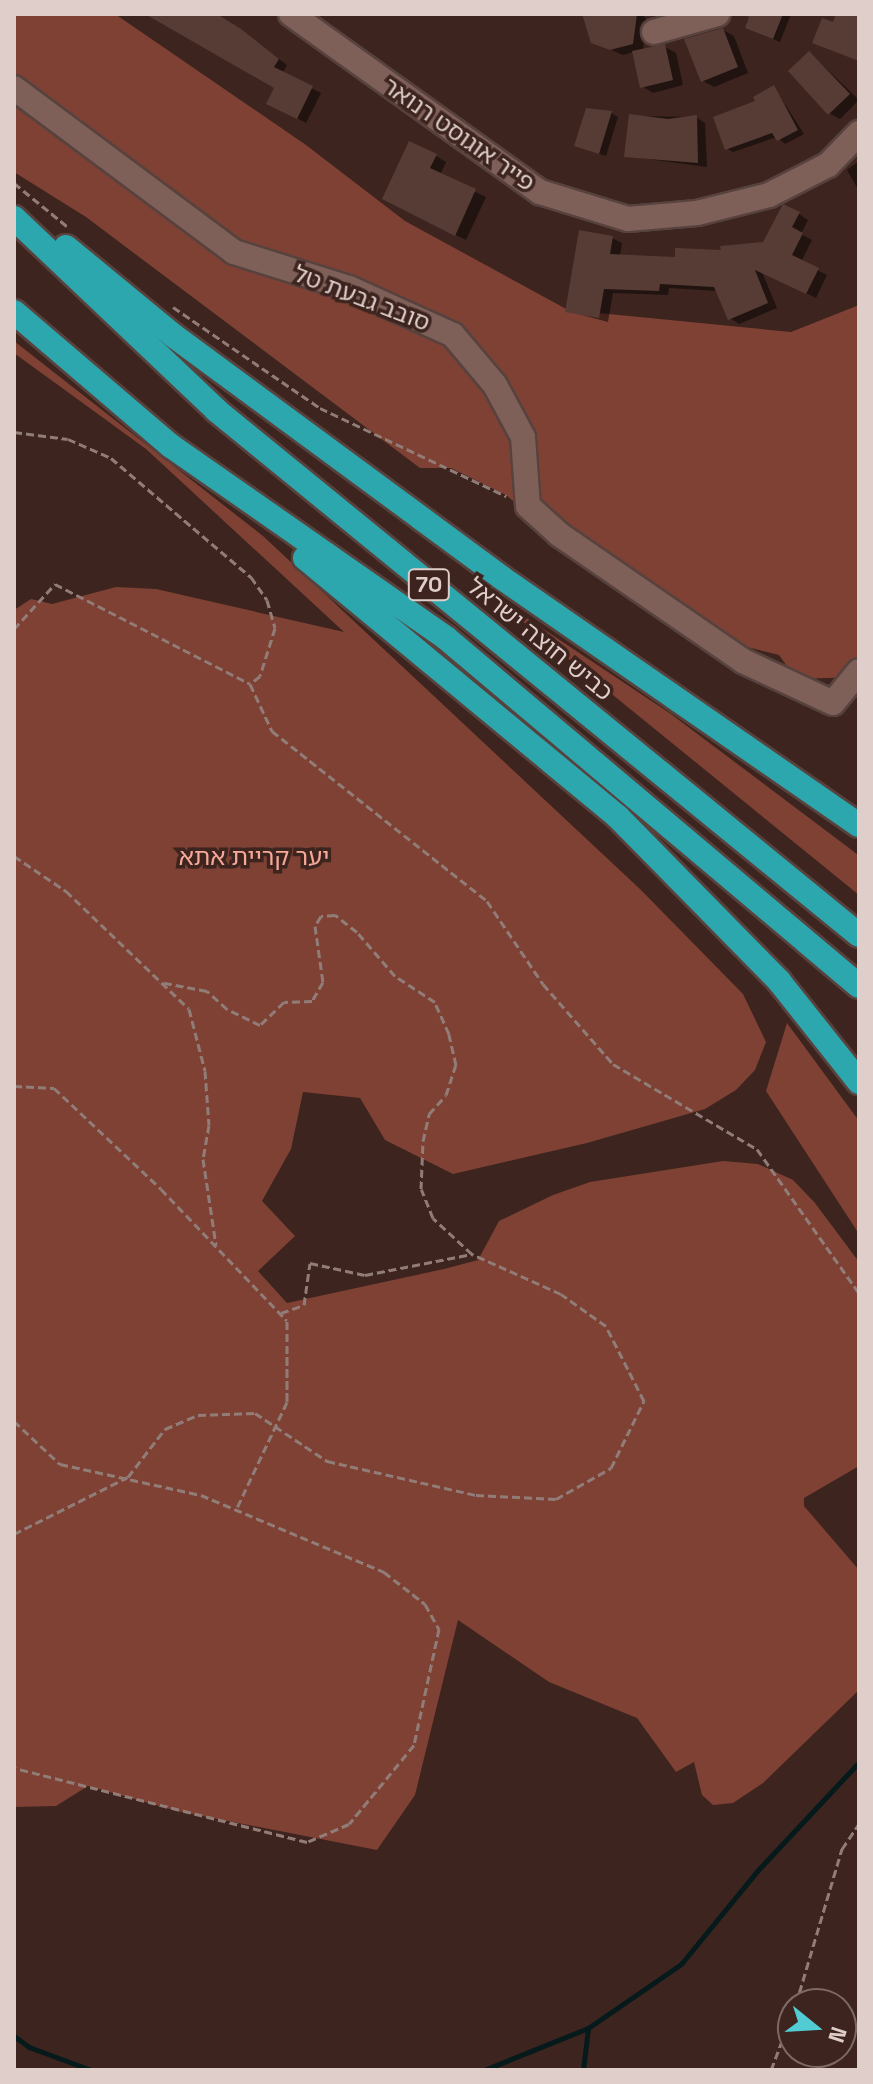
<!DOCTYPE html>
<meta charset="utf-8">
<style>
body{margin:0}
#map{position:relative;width:873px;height:2084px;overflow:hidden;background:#3d241e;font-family:"Space Grotesk","Noto Sans Hebrew",sans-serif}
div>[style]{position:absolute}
.green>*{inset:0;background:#7e4134}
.shadow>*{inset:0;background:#0007}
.stream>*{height:5px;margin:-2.5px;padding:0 2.5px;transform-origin:2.5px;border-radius:2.5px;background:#061a1b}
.building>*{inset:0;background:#573c36}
.path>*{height:3px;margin-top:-1.5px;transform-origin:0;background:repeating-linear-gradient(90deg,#917c77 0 8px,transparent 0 12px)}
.roads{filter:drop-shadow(2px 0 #58423e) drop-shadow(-2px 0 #58423e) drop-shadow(0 2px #58423e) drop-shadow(0 -2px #58423e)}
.minor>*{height:24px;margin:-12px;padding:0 12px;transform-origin:12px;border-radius:12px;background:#7e6059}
.highway>*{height:24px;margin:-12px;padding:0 12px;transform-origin:12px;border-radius:12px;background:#2ca7ae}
span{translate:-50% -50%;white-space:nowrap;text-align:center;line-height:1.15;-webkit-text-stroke:7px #3d241e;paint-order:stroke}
.shield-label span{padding:2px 6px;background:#3d241e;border:2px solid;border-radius:6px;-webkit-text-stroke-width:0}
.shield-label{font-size:22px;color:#dfceca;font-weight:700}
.street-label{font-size:24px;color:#dfceca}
.park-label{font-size:24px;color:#f6a998}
.frame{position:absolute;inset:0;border:16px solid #dfceca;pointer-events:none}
.north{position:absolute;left:777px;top:1988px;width:80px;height:80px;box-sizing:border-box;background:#3d241e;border:2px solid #7e6863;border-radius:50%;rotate:108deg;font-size:22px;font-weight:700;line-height:32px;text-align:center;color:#dfceca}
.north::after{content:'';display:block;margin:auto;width:28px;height:36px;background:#51ccd3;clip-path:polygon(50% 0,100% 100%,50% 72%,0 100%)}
</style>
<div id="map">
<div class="green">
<div style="clip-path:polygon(14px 14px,115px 14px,306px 145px,405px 221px,568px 310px,791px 332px,859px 305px,859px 677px,796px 679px,779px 655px,708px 637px,581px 557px,506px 495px,451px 468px,420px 468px,86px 217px,14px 172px)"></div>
<div style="clip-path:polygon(14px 341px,263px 536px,641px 890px,743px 994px,766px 1042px,755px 1070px,736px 1090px,705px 1109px,587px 1143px,453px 1174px,385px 1140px,360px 1098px,303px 1092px,291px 1149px,262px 1201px,295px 1236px,258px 1271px,287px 1303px,444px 1269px,478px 1260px,499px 1221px,553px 1195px,590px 1182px,723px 1161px,758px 1164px,793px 1180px,815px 1203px,859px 1262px,859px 1466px,804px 1498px,804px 1506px,859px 1570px,859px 1690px,763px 1783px,733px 1803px,713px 1805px,702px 1795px,694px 1762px,676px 1772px,637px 1718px,549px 1682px,458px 1620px,415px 1795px,377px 1850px,177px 1811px,88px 1786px,56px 1806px,14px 1807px,14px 610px,31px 599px,52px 604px,116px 587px,156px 589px,344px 632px,146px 449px,14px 353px)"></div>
<div style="clip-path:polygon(480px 587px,671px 714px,853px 851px,859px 856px,859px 895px)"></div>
<div style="clip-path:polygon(787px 1023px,859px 1121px,859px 1234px,766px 1091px)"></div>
</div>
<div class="shadow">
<div style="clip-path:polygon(149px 14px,217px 14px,287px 65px,282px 73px,321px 93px,306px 123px,269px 103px,276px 88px)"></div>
<div style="clip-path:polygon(585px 14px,642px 14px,647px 20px,643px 51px,665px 47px,676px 53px,683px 85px,653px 93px,642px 86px,634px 52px,623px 55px,593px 42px)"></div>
<div style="clip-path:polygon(752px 14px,791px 14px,780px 42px,754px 31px)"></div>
<div style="clip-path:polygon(723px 30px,734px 36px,748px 73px,714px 87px,703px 81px)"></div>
<div style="clip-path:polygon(810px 53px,859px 100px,840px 119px,829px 113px)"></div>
<div style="clip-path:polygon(774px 87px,804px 134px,785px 144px,777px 137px,733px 152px,726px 148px)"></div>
<div style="clip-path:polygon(611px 113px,618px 117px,606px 156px,576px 146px)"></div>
<div style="clip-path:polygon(631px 116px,696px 117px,705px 123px,707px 167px,626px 156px)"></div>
<div style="clip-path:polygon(436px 156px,446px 162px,440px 175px,486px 197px,466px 240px,395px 205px)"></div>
<div style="clip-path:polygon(859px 161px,859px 191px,847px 170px)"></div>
<div style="clip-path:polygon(799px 214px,808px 220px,801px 234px,812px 240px,801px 262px,827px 275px,816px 298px,762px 272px,777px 308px,739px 324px,730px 318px,718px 291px,669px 288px,668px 295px,613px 293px,608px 322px,567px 311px,612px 238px,622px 243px,620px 256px,677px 259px,764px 244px)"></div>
</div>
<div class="stream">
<div style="left:14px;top:2036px;width:19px;rotate:36deg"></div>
<div style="left:29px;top:2047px;width:66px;rotate:20.4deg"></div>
<div style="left:484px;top:2070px;width:112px;rotate:-22deg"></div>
<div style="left:588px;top:2028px;width:113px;rotate:-34.5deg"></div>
<div style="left:681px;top:1964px;width:122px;rotate:-50.7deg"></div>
<div style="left:758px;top:1870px;width:148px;rotate:-46.9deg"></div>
<div style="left:583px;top:2070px;width:42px;rotate:-83.2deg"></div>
</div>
<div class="building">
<div style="clip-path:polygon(145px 14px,217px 14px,241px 29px,279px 59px,274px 67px,313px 86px,297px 119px,266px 104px,274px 88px)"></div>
<div style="clip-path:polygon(582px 14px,637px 14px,633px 44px,610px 50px,591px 43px)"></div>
<div style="clip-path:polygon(742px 14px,783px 14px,773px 39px,745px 28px,749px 17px)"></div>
<div style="clip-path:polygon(836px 14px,859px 14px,859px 61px,812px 43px,822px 18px,833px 22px)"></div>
<div style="clip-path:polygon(723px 28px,738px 67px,701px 82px,684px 39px)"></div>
<div style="clip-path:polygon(665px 44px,673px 80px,640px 88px,632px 51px)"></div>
<div style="clip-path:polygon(809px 51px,850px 94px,828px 115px,788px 71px)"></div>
<div style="clip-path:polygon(774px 85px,798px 130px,777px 141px,772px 133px,725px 150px,713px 117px,755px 101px,753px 97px)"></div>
<div style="clip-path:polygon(586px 108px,612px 111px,599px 154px,574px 146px)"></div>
<div style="clip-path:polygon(629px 114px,668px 119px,697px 115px,698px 163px,624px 157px)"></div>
<div style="clip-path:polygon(409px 141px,437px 154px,430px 168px,476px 189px,455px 236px,382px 199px)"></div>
<div style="clip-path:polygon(783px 204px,800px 212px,792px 227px,803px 233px,792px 255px,819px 268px,806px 294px,755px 270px,768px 303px,728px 320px,714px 287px,660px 284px,659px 291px,604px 289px,599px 318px,565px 312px,579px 230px,613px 236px,610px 254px,675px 257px,675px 248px,721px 250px,720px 246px,763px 242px)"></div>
</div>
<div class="path">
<div style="left:14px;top:183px;width:70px;rotate:39.2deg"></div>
<div style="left:173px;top:307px;width:178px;rotate:34.5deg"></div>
<div style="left:320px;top:408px;width:206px;rotate:25.3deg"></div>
<div style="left:14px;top:432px;width:54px;rotate:7.4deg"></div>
<div style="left:68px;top:439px;width:47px;rotate:23.8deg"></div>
<div style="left:111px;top:458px;width:184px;rotate:40.4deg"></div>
<div style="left:251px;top:577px;width:28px;rotate:55deg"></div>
<div style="left:267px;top:600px;width:29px;rotate:74deg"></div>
<div style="left:275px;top:628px;width:50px;rotate:107.4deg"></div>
<div style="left:260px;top:676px;width:13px;rotate:141deg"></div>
<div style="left:14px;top:629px;width:61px;rotate:-47.7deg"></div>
<div style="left:55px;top:584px;width:219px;rotate:27.1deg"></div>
<div style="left:250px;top:684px;width:52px;rotate:64.9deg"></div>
<div style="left:272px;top:731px;width:274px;rotate:38.3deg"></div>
<div style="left:487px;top:901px;width:100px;rotate:56deg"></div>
<div style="left:543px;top:984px;width:106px;rotate:48.8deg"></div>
<div style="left:613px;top:1064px;width:167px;rotate:30.6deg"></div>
<div style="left:757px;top:1149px;width:176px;rotate:54.7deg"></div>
<div style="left:14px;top:856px;width:63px;rotate:33.9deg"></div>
<div style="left:66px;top:891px;width:170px;rotate:43.8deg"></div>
<div style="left:189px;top:1009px;width:64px;rotate:75.5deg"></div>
<div style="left:205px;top:1071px;width:54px;rotate:85.8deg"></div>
<div style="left:209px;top:1125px;width:35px;rotate:100deg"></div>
<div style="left:203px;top:1159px;width:87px;rotate:81.4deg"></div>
<div style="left:14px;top:1086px;width:40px;rotate:2.9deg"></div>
<div style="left:54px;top:1088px;width:147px;rotate:43.3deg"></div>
<div style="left:161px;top:1189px;width:182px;rotate:46.3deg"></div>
<div style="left:287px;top:1321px;width:81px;rotate:90deg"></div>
<div style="left:287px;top:1402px;width:117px;rotate:115.3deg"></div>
<div style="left:281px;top:1313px;width:24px;rotate:-19deg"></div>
<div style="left:304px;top:1305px;width:42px;rotate:-81.9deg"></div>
<div style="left:310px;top:1263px;width:56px;rotate:12.3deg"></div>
<div style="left:365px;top:1275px;width:109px;rotate:-11.1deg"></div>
<div style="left:14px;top:1421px;width:63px;rotate:43.1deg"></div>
<div style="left:60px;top:1464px;width:144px;rotate:12.4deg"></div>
<div style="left:201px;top:1495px;width:199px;rotate:22.8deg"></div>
<div style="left:384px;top:1572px;width:52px;rotate:38deg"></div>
<div style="left:425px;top:1604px;width:29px;rotate:61deg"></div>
<div style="left:439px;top:1629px;width:119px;rotate:102.2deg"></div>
<div style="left:414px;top:1745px;width:102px;rotate:129.4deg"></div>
<div style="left:349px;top:1824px;width:46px;rotate:156.8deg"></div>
<div style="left:307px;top:1842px;width:302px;rotate:-165.8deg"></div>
<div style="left:14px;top:1534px;width:127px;rotate:-26.6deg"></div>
<div style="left:128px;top:1477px;width:61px;rotate:-52.4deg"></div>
<div style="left:165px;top:1429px;width:36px;rotate:-23deg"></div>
<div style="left:198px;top:1415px;width:57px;rotate:-2deg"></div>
<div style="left:255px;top:1413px;width:87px;rotate:33.7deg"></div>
<div style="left:327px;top:1461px;width:153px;rotate:12.9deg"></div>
<div style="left:476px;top:1495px;width:80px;rotate:2.9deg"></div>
<div style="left:556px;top:1499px;width:63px;rotate:-29.4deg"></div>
<div style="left:611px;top:1468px;width:75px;rotate:-63.8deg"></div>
<div style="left:644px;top:1401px;width:84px;rotate:-116.9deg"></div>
<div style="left:606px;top:1326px;width:55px;rotate:-144.6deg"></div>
<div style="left:561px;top:1294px;width:98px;rotate:-155.8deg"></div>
<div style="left:472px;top:1254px;width:53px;rotate:-137.3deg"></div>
<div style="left:433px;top:1218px;width:31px;rotate:-112deg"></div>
<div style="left:421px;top:1189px;width:48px;rotate:-87.6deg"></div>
<div style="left:423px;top:1141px;width:28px;rotate:-77deg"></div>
<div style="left:429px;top:1114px;width:25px;rotate:-48deg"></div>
<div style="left:446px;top:1095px;width:32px;rotate:-72deg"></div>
<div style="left:456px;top:1065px;width:32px;rotate:-103deg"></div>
<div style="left:449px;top:1034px;width:35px;rotate:-114deg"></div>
<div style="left:435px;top:1002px;width:48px;rotate:-147deg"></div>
<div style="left:395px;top:976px;width:58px;rotate:-130.8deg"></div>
<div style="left:357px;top:932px;width:28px;rotate:-142deg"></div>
<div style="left:335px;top:915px;width:14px;rotate:176deg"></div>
<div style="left:321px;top:916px;width:12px;rotate:121deg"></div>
<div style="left:315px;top:926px;width:57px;rotate:81.9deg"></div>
<div style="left:323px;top:982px;width:22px;rotate:120deg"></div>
<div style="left:312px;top:1001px;width:28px;rotate:178deg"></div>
<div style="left:284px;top:1002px;width:33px;rotate:136deg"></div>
<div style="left:260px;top:1025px;width:37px;rotate:-154deg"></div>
<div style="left:227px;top:1009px;width:27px;rotate:-138deg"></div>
<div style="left:207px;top:991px;width:48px;rotate:-169.2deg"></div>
<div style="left:796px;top:2004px;width:162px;rotate:-73.5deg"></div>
<div style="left:842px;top:1849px;width:30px;rotate:-56deg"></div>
<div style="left:771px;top:2070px;width:62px;rotate:-69.2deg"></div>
</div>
<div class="roads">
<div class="minor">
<div style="left:291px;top:14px;width:306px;rotate:35.6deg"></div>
<div style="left:540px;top:192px;width:92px;rotate:17.1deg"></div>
<div style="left:628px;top:219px;width:69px;rotate:-5deg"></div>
<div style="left:697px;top:213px;width:74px;rotate:-14deg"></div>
<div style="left:769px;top:195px;width:66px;rotate:-27deg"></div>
<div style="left:828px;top:165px;width:45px;rotate:-45.9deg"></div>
<div style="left:654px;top:32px;width:66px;rotate:-15.9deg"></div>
<div style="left:14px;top:88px;width:274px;rotate:36.7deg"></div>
<div style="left:234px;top:252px;width:121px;rotate:17.4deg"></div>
<div style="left:349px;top:288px;width:114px;rotate:24.3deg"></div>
<div style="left:453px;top:335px;width:65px;rotate:50deg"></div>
<div style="left:495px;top:385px;width:59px;rotate:61.7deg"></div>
<div style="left:523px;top:437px;width:69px;rotate:85.9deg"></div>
<div style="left:528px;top:506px;width:43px;rotate:42.2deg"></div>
<div style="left:560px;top:535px;width:222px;rotate:34.5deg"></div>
<div style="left:743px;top:661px;width:99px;rotate:25deg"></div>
<div style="left:833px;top:703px;width:41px;rotate:-50.9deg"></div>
</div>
<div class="highway">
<div style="left:14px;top:218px;width:279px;rotate:43.5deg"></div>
<div style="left:216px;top:410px;width:830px;rotate:39.23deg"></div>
<div style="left:66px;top:247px;width:140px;rotate:39.5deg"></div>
<div style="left:174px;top:336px;width:408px;rotate:36.4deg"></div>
<div style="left:502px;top:578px;width:434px;rotate:34.7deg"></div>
<div style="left:14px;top:312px;width:206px;rotate:40.5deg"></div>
<div style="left:171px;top:446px;width:335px;rotate:34.9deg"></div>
<div style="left:446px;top:638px;width:540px;rotate:40.12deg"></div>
<div style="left:305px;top:558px;width:406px;rotate:39.6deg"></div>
<div style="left:618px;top:817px;width:230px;rotate:45.5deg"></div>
<div style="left:779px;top:981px;width:129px;rotate:51.6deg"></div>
</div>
</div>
<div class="shield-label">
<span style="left:429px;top:585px">70</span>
</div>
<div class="street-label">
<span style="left:459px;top:134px;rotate:35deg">פייר אוגוסט רנואר</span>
<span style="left:362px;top:298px;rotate:21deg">סובב גבעת טל</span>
<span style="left:540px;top:639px;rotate:39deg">כביש חוצה ישראל</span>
</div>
<div class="park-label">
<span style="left:254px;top:857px">יער קריית אתא</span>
</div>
<div class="frame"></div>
<div class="north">N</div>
</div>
